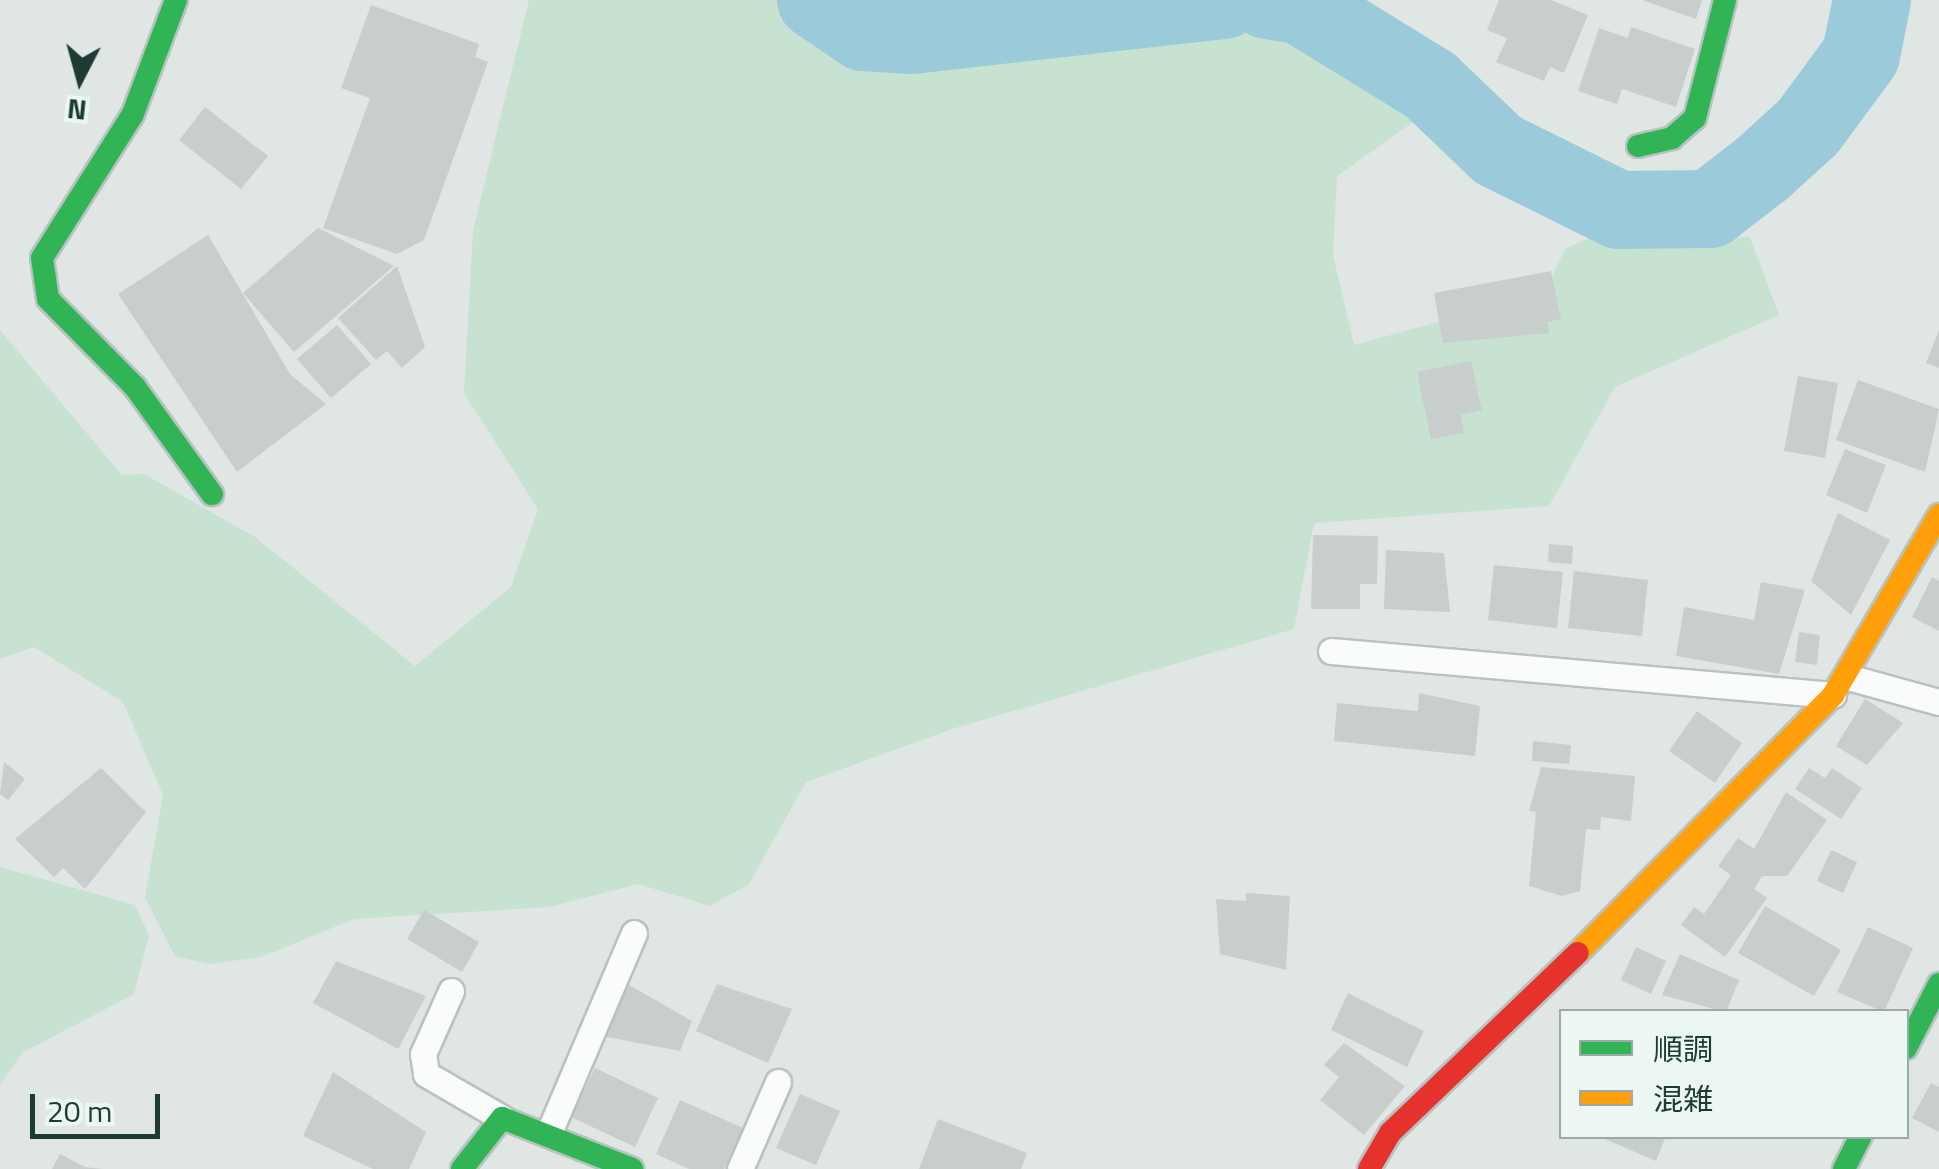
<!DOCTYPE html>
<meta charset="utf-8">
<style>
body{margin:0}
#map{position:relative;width:1939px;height:1169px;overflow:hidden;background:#e0e6e4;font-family:"Titillium Web","Noto Sans JP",sans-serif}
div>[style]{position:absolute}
.green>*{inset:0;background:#c7e2d1}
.river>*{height:78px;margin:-39px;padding:0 39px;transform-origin:39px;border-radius:39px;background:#9bcbda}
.building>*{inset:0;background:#c7cecb}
.roads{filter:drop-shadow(2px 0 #b8c3c0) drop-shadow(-2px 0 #b8c3c0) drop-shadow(0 2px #b8c3c0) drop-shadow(0 -2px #b8c3c0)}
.lane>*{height:25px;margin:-12.5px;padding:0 12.5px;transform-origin:12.5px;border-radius:12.5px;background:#fafbfb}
.fast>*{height:22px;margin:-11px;padding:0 11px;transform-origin:11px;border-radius:11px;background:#30b455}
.slow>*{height:22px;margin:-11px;padding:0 11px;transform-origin:11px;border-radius:11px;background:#ff9f0a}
.jam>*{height:22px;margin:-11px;padding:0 11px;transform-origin:11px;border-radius:11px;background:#e5322d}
span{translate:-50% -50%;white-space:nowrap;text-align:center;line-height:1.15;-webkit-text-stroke:8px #ecf7f2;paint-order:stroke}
.legend{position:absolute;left:1559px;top:1009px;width:350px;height:130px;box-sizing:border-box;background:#ecf7f2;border:2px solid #99aba6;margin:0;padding:12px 18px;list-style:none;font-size:30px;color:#1d3a35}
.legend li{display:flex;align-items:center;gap:20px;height:50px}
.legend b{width:50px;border:2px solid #99aba6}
.north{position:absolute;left:30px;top:30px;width:100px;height:100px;-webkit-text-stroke:8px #ecf7f2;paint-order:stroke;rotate:186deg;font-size:28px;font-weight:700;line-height:40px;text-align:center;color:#1d3a35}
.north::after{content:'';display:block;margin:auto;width:35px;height:45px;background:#1d3a35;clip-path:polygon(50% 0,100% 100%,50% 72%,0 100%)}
.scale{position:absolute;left:30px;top:1094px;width:130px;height:45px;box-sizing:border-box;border:5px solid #1d3a35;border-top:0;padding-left:12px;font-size:30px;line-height:35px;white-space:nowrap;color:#1d3a35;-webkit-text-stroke:8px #ecf7f2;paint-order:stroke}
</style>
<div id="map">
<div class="green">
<div style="clip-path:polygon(529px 0,790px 0,836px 34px,896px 45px,926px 64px,1249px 9px,1303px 21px,1433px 108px,1337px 176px,1333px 255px,1354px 345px,1449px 319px,1535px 314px,1565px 249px,1589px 238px,1750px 237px,1779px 315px,1615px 387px,1549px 506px,1314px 523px,1294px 629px,955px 728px,806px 782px,749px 884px,710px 906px,638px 884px,549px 907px,354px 919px,261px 957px,210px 964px,175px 956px,145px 897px,163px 795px,123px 702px,34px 647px,0 659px,0 330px,122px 475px,144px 474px,255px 537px,415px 666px,511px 587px,538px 509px,464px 393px,473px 230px)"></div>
<div style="clip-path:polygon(0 867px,135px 905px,149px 935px,134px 994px,22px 1053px,0 1085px)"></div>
</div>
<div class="river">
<div style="left:816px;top:0;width:57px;rotate:34.2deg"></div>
<div style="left:863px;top:32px;width:49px;rotate:3.5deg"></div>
<div style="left:912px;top:35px;width:314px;rotate:-6.4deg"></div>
<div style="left:1267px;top:0;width:33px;rotate:9deg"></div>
<div style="left:1300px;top:5px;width:153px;rotate:31.6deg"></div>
<div style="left:1430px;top:85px;width:94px;rotate:43.7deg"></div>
<div style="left:1498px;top:150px;width:135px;rotate:26.4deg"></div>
<div style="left:1619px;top:210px;width:91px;rotate:-0.6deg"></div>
<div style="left:1710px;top:209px;width:67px;rotate:-37.7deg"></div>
<div style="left:1763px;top:168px;width:61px;rotate:-42.3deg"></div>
<div style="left:1808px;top:127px;width:89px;rotate:-53.6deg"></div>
<div style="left:1861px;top:55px;width:56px;rotate:-78.7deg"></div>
</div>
<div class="building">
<div style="clip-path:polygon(1499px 0,1551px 0,1588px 15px,1564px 73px,1550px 67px,1544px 81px,1496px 62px,1507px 38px,1487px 30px)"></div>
<div style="clip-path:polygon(1642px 0,1702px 0,1696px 19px)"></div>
<div style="clip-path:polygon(371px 5px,479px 44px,475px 57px,488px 62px,424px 240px,397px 254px,323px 228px,370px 98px,341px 88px)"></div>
<div style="clip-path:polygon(1631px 27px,1695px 49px,1676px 107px,1622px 89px,1617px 104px,1578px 91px,1599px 28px,1628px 38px)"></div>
<div style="clip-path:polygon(205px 107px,268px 156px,241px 189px,179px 140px)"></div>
<div style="clip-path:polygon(318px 228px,394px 266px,294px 352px,243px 293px)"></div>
<div style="clip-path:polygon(208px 235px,290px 374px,326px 404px,237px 472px,118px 294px)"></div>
<div style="clip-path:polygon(397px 266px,425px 347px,402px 368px,387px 351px,376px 360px,338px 318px)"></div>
<div style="clip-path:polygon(1551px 271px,1561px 319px,1547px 322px,1549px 333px,1443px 343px,1434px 293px)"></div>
<div style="clip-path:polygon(337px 325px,371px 364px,331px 398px,297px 359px)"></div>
<div style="clip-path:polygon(1939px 330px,1939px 368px,1926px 363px)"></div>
<div style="clip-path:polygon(1471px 361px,1482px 410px,1461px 415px,1464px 433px,1431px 439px,1417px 372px)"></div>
<div style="clip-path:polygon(1798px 376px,1838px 383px,1825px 458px,1784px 451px)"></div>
<div style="clip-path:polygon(1858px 380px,1939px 409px,1925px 472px,1836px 440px)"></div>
<div style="clip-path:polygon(1845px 449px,1886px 465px,1867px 513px,1826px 495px)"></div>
<div style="clip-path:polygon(1838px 513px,1890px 540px,1851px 615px,1811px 581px)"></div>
<div style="clip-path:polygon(1313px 535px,1378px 536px,1377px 584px,1360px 584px,1360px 609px,1311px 609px)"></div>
<div style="clip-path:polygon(1549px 544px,1573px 546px,1572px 564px,1548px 562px)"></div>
<div style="clip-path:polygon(1386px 550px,1444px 553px,1450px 612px,1384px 609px)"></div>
<div style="clip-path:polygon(1494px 565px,1563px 572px,1557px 628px,1488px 620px)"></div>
<div style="clip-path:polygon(1574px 571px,1648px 580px,1642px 636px,1568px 628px)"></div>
<div style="clip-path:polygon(1932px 577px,1939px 581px,1939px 631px,1912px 617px)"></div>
<div style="clip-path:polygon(1761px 582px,1805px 590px,1779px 674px,1676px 656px,1684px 607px,1754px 620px)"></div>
<div style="clip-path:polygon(1799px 632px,1820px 635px,1817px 665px,1795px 662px)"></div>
<div style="clip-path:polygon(1419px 693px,1480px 706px,1475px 756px,1334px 741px,1337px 703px,1418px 711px)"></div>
<div style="clip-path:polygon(1865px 699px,1903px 723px,1867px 765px,1836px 746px)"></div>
<div style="clip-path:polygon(1697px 711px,1742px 743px,1715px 783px,1669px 751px)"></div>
<div style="clip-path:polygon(1533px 741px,1571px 745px,1569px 764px,1532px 761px)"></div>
<div style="clip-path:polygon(4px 762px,25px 779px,8px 800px,0 794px)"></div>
<div style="clip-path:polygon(1541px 767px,1635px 776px,1631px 821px,1601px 817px,1600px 830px,1586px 829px,1580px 891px,1562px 896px,1529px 886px,1536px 812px,1529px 811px)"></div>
<div style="clip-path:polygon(101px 768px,146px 812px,85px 889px,63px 868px,54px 877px,15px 839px)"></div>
<div style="clip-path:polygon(1809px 768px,1825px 778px,1832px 768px,1862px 788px,1841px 819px,1795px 789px)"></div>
<div style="clip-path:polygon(1786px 792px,1827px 820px,1787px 876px,1762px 876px,1754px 889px,1767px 898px,1725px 957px,1681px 925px,1694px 907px,1704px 914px,1731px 875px,1718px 866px,1738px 838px,1754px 849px)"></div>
<div style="clip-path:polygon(1831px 850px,1857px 862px,1843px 893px,1817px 881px)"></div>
<div style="clip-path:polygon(1246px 893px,1290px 896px,1286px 970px,1220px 954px,1216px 899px,1246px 901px)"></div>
<div style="clip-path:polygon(1765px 906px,1841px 950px,1814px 996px,1738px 953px)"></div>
<div style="clip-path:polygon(424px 910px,479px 942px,462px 972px,407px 939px)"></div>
<div style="clip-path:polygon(1868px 927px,1913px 948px,1884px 1012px,1837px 992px)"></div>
<div style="clip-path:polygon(1636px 947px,1666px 961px,1651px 994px,1621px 980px)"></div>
<div style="clip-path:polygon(1680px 954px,1739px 980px,1726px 1012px,1662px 995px)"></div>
<div style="clip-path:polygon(336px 961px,426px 996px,398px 1049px,313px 1003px)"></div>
<div style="clip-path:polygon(624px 982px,692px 1021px,680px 1051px,602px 1036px)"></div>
<div style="clip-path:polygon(717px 984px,792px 1009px,768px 1063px,696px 1031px)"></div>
<div style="clip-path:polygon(1348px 993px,1424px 1031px,1407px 1067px,1331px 1030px)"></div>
<div style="clip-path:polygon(1344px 1043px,1405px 1086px,1364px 1135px,1320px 1100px,1339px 1077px,1324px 1065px)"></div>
<div style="clip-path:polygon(595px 1068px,658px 1098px,635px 1147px,571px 1117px)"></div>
<div style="clip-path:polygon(333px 1072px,426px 1132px,409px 1169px,373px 1169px,303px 1136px)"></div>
<div style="clip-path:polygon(1931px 1083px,1939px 1087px,1939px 1132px,1912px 1118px)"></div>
<div style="clip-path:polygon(800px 1094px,840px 1111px,816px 1165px,776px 1148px)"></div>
<div style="clip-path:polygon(680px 1100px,743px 1128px,724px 1169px,689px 1169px,656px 1154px)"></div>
<div style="clip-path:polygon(938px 1119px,1027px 1153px,1021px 1169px,919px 1169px)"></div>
<div style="clip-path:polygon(1598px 1136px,1666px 1136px,1656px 1161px)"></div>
<div style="clip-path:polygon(60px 1154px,85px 1167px,103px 1169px,52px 1169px)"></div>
</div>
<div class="roads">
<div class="lane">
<div style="left:1331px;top:651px;width:504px;rotate:5.01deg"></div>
<div style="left:1848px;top:677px;width:94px;rotate:15.4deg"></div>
<div style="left:451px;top:991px;width:69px;rotate:114deg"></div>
<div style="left:423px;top:1054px;width:20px;rotate:81deg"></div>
<div style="left:426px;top:1074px;width:88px;rotate:30.1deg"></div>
<div style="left:550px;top:1130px;width:214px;rotate:-66.9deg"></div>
<div style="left:740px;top:1169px;width:95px;rotate:-66.4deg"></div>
</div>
<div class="fast">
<div style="left:176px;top:0;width:122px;rotate:110.7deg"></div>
<div style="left:133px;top:114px;width:170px;rotate:122.3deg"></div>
<div style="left:42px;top:258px;width:41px;rotate:81.7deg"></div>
<div style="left:48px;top:299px;width:124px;rotate:45.3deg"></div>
<div style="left:135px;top:387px;width:132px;rotate:54.3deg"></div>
<div style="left:1638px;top:146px;width:35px;rotate:-13deg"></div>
<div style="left:1672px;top:138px;width:30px;rotate:-41deg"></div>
<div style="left:1695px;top:118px;width:122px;rotate:-75.7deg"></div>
<div style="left:1906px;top:1048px;width:72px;rotate:-62.7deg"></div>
<div style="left:462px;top:1169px;width:65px;rotate:-51.9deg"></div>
<div style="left:502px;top:1118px;width:140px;rotate:21.4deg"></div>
<div style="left:1844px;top:1169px;width:37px;rotate:-63deg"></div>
</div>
<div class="slow">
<div style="left:1578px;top:953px;width:363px;rotate:-45.3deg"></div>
<div style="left:1833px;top:695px;width:209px;rotate:-59.5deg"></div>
</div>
<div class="jam">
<div style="left:1369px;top:1169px;width:42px;rotate:-59.7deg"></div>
<div style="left:1390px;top:1133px;width:260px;rotate:-43.8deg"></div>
</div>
</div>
<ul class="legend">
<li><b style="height:12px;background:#30b455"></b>順調</li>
<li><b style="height:12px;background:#ff9f0a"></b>混雑</li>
</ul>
<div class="north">N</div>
<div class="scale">20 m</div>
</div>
